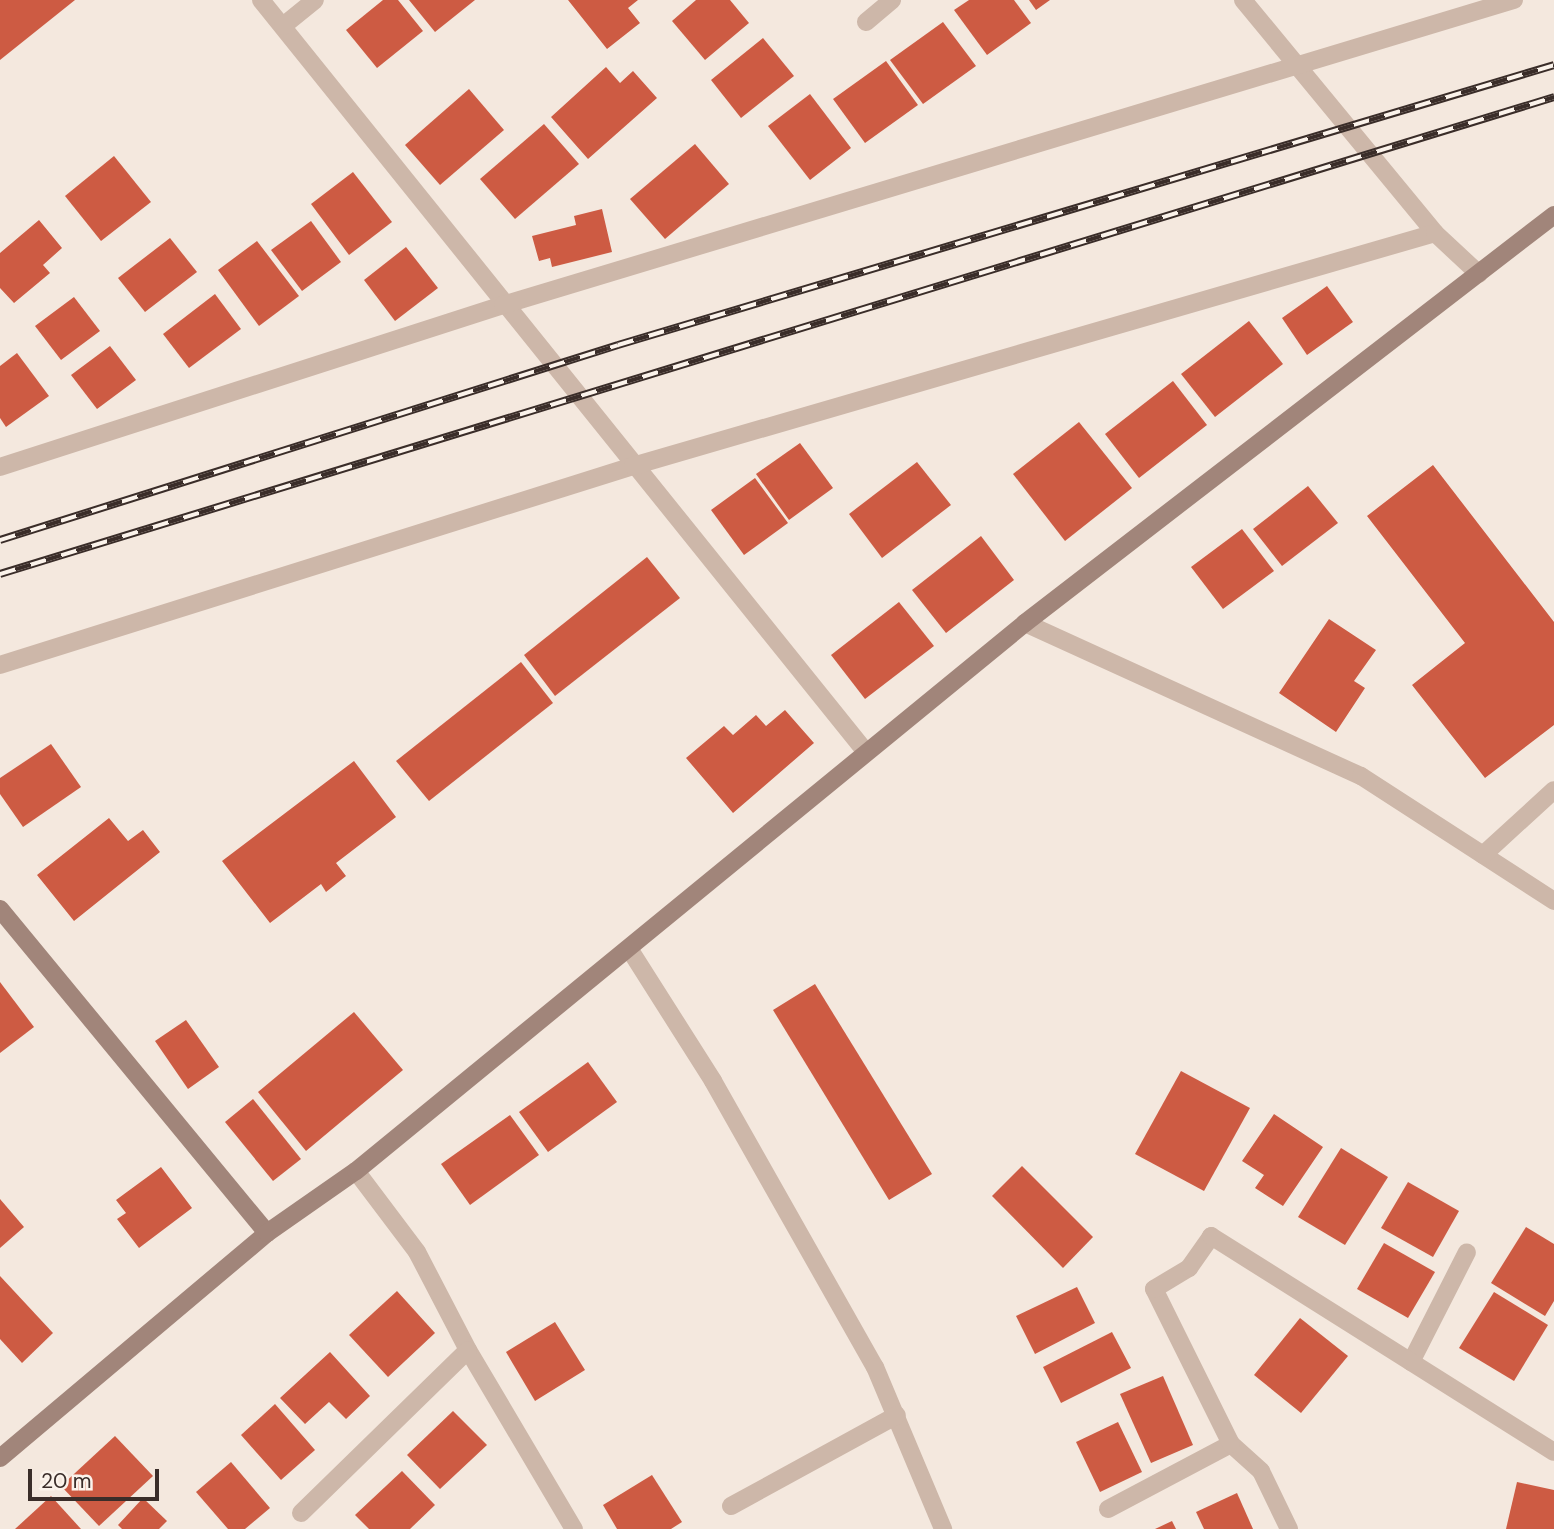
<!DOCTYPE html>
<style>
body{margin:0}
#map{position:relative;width:1554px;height:1529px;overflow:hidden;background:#f4e8de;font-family:"DM Sans",sans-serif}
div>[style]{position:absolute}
.building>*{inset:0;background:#cd5b43}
.street>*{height:18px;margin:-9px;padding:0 9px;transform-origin:9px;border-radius:9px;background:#cdb7a9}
.secondary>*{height:18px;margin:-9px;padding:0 9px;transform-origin:9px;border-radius:9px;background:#a1857a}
.rail>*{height:8px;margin-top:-4px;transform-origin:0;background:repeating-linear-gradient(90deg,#fbf3eb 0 16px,#3a2d29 0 32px);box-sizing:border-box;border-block:2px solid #3a2d29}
span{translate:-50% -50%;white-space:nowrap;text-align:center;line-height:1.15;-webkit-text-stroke:6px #fbf3eb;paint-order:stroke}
.scale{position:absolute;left:28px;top:1469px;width:131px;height:32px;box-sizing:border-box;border:4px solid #3a2d29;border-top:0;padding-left:9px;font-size:21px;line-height:24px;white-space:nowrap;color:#3a2d29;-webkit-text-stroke:5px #fbf3eb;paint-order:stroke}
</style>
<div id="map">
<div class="building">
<div style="clip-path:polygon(0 0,75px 0,0 60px)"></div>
<div style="clip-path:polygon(383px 0,398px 0,423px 31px,377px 68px,346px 30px)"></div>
<div style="clip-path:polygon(409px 0,475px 0,435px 32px)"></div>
<div style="clip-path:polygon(568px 0,638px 0,628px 8px,640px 23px,607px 49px)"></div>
<div style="clip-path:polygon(696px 0,730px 0,749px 23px,705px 60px,672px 21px)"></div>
<div style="clip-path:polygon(969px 0,1014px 0,1031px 23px,987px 55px,954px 10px)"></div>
<div style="clip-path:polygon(1029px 0,1050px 0,1036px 10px)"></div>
<div style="clip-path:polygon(943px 22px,976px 66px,923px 104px,890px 60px)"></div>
<div style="clip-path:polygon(763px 38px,794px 76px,741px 118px,711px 80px)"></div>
<div style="clip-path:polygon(886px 61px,918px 105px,865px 143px,833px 99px)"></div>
<div style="clip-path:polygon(606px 67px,620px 83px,633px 71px,657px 98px,588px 159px,551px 117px)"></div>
<div style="clip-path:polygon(469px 89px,504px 130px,440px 185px,405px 145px)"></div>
<div style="clip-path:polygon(810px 94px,851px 148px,810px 180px,768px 126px)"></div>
<div style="clip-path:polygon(544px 124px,579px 164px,515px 219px,480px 179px)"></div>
<div style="clip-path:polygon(695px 144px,729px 184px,665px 239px,630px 199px)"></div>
<div style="clip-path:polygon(114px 156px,151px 202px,101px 241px,65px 196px)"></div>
<div style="clip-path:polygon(353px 172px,392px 222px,349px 255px,311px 204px)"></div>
<div style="clip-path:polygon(602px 209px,612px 252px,552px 267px,550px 258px,539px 261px,532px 236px,576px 225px,574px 216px)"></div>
<div style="clip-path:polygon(39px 220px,62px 248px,43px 265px,50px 273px,14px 303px,0 288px,0 253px)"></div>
<div style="clip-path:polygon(311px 221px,341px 262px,302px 291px,271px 250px)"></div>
<div style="clip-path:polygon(170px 238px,197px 272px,145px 312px,118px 278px)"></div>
<div style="clip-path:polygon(257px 241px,299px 296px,259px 326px,218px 270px)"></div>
<div style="clip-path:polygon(406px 247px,438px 288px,395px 321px,364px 280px)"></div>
<div style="clip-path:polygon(1327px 286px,1353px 322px,1307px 355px,1282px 318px)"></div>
<div style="clip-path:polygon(215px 294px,241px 329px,189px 368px,163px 334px)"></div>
<div style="clip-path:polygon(74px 297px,100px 331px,61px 360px,35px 326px)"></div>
<div style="clip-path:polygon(1249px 321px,1283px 364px,1215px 417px,1181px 374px)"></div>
<div style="clip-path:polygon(110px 346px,136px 380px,97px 409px,71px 375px)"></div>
<div style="clip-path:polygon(17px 353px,49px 396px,6px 427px,0 418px,0 366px)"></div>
<div style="clip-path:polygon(1173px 381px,1207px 425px,1139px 478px,1105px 434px)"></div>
<div style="clip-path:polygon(1079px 422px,1132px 488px,1065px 541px,1013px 474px)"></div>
<div style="clip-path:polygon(800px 443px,833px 488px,789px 520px,756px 474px)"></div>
<div style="clip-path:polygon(917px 462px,951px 505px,882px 558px,849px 514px)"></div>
<div style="clip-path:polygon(1433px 465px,1554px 622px,1554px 725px,1485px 778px,1412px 685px,1465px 643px,1367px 516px)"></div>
<div style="clip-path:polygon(755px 478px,788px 523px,744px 555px,711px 510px)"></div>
<div style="clip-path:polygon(1308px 486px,1338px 523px,1282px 566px,1253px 529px)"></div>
<div style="clip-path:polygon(1242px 529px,1274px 571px,1223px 609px,1191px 567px)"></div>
<div style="clip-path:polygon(981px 536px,1014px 580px,946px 633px,912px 590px)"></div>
<div style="clip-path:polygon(647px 557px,680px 598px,555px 696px,524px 655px)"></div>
<div style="clip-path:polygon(899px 602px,934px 646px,865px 699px,831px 655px)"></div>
<div style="clip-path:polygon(1329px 619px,1376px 650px,1354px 681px,1365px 688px,1336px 732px,1279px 693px)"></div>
<div style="clip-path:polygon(521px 662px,553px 703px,429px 801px,396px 761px)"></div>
<div style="clip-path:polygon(785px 710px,814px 743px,733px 813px,686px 758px,724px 726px,733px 735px,756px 715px,766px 726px)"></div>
<div style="clip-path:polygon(51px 744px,81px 787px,23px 827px,0 794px,0 778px)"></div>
<div style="clip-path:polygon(354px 761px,396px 817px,336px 863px,346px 876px,326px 892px,321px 884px,270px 923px,222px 861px)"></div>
<div style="clip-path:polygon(109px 818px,128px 841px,143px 830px,160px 852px,74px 921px,37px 875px)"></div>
<div style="clip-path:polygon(0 982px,34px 1027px,0 1053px)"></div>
<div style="clip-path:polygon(815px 984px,932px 1174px,889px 1200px,773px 1010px)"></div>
<div style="clip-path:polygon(354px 1012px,403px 1070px,306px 1151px,258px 1092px)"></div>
<div style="clip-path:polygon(186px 1020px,219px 1067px,188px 1089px,155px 1041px)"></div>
<div style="clip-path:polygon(588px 1062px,617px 1102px,548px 1152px,519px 1112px)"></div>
<div style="clip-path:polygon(1181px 1071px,1250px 1108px,1204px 1191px,1135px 1154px)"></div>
<div style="clip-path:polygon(253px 1099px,301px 1159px,273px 1181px,225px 1122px)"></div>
<div style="clip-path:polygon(1274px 1114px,1323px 1147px,1283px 1206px,1255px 1188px,1264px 1175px,1242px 1161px)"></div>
<div style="clip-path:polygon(510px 1115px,539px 1155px,470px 1205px,441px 1164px)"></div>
<div style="clip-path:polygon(1341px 1148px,1388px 1177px,1345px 1245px,1298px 1217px)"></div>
<div style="clip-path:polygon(1022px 1166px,1093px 1237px,1063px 1268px,992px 1196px)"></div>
<div style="clip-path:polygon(161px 1167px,192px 1208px,139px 1248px,117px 1219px,126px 1213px,116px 1200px)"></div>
<div style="clip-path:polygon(1408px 1182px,1459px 1211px,1433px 1257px,1381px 1228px)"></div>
<div style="clip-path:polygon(0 1199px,24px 1227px,0 1248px)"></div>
<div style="clip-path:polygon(1526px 1227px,1554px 1244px,1554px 1301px,1545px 1316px,1491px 1283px)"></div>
<div style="clip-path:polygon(1384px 1243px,1435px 1272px,1408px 1318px,1357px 1289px)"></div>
<div style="clip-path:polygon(0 1276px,53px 1333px,22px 1363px,0 1339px)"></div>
<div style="clip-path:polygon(1077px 1287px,1095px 1323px,1035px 1354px,1016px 1316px)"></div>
<div style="clip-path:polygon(397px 1291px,435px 1333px,388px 1377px,349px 1335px)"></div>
<div style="clip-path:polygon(1494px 1292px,1548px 1325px,1514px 1381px,1459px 1348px)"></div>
<div style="clip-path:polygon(1300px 1318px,1348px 1356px,1301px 1413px,1254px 1375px)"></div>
<div style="clip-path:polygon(555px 1322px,585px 1370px,535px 1401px,506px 1352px)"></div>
<div style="clip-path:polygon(1112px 1332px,1131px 1368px,1061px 1403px,1043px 1367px)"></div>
<div style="clip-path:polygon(330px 1352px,370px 1396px,346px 1419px,329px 1402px,305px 1424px,280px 1398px)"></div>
<div style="clip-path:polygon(1163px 1376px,1193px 1445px,1151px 1463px,1120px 1394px)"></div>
<div style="clip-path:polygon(275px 1404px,315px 1450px,281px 1480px,241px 1435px)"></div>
<div style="clip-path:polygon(453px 1411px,487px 1445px,440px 1489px,407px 1455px)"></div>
<div style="clip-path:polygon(1118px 1422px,1142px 1472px,1100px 1492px,1076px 1442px)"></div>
<div style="clip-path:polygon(115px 1436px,153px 1476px,99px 1526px,61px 1486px)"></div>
<div style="clip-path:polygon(231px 1462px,270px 1508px,245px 1529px,228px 1529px,196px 1492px)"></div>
<div style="clip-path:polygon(402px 1471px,435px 1505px,410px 1529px,369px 1529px,355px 1515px)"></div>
<div style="clip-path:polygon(652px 1475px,682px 1522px,671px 1529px,617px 1529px,603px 1505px)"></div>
<div style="clip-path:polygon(1517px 1482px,1554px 1490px,1554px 1529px,1506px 1529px)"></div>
<div style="clip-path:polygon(1237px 1493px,1253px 1529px,1204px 1529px,1196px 1512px)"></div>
<div style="clip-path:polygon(51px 1496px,81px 1529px,15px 1529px)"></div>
<div style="clip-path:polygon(143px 1498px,167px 1521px,159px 1529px,122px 1529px,118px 1525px)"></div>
<div style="clip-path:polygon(1172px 1521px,1176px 1529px,1155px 1529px)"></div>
</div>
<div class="street">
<div style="left:261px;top:0;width:964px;rotate:51.19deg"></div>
<div style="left:1243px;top:0;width:302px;rotate:50.5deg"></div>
<div style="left:866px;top:22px;width:34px;rotate:-40deg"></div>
<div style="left:283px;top:26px;width:41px;rotate:-39.1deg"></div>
<div style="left:0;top:467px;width:528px;rotate:-17.85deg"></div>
<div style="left:503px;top:305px;width:1056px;rotate:-16.79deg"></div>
<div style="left:1025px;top:623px;width:369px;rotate:24.5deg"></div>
<div style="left:1361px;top:776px;width:230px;rotate:32.9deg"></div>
<div style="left:0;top:665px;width:664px;rotate:-17.45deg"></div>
<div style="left:633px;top:466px;width:835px;rotate:-16.2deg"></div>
<div style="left:1435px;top:233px;width:60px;rotate:43deg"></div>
<div style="left:1483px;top:855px;width:96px;rotate:-42.5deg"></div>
<div style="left:630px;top:950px;width:155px;rotate:57.6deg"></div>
<div style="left:713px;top:1081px;width:329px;rotate:60.5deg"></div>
<div style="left:875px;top:1367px;width:176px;rotate:67.2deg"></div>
<div style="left:356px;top:1171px;width:101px;rotate:53deg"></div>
<div style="left:417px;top:1252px;width:110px;rotate:62.5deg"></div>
<div style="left:468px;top:1350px;width:208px;rotate:59.4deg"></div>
<div style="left:1411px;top:1362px;width:123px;rotate:-63deg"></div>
<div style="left:731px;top:1506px;width:189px;rotate:-28.7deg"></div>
<div style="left:1108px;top:1509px;width:139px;rotate:-27.9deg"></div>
<div style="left:301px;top:1513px;width:233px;rotate:-44.3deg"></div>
<div style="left:1289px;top:1529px;width:64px;rotate:-115.8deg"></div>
<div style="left:1261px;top:1471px;width:40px;rotate:-138deg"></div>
<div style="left:1231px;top:1444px;width:173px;rotate:-116.4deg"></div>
<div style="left:1154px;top:1289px;width:41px;rotate:-31deg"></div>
<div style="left:1189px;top:1268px;width:39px;rotate:-55deg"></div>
<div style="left:1211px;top:1236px;width:405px;rotate:32.2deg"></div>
</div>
<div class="secondary">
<div style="left:0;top:909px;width:420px;rotate:50.5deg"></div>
<div style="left:0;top:1458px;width:349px;rotate:-40.1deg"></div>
<div style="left:267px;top:1233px;width:108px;rotate:-34.9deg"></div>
<div style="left:356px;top:1171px;width:865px;rotate:-39.32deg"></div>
<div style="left:1025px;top:623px;width:668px;rotate:-37.64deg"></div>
</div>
<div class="rail">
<div style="left:0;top:540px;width:648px;rotate:-17.51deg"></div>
<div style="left:618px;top:345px;width:977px;rotate:-16.65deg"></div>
<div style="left:0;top:574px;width:1626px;rotate:-17.06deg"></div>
</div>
<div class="scale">20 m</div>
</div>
